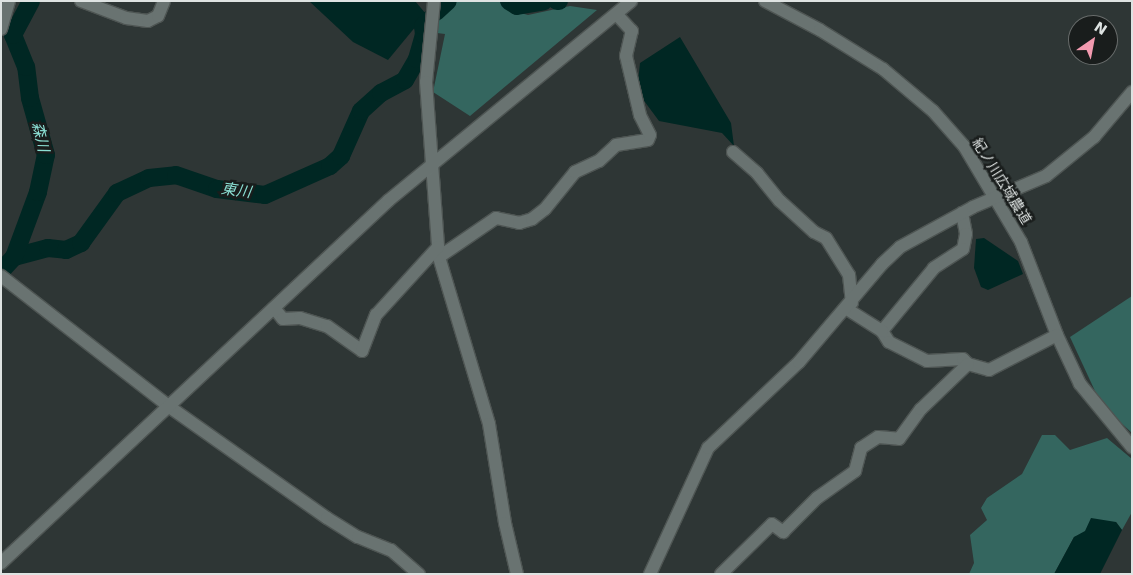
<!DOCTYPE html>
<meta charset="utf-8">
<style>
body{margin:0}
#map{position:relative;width:1133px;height:575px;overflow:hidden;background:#2e3635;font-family:"DejaVu Sans","Noto Sans JP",sans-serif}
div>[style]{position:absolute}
.forest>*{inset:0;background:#34665f}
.water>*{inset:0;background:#002723}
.river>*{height:18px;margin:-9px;padding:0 9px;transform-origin:9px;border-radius:9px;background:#002723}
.roads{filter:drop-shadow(1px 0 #4e5553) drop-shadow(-1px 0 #4e5553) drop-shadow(0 1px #4e5553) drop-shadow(0 -1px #4e5553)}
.minor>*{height:12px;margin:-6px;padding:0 6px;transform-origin:6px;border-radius:6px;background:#697371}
span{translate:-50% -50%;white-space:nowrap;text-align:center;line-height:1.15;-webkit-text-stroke:5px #191d1c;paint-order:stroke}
.street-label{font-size:14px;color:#dee3e2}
.water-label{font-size:15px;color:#8be0d4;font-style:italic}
.frame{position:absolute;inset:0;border:2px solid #dee3e2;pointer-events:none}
.north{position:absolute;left:1068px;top:15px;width:50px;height:50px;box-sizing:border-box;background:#191d1c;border:1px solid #686c6b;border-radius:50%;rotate:33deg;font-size:14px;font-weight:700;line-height:20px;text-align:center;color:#dee3e2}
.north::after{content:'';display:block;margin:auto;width:18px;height:22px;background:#f29aaf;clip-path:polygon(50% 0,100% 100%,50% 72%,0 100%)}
</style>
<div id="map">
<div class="forest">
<div style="clip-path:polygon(457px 1px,504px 1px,510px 10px,528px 15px,570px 6px,597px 10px,470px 116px,433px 92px,445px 34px,437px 33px,437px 20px)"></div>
<div style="clip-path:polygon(1132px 296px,1132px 433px,1101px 404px,1070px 337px)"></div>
<div style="clip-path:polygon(1042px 435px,1055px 435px,1070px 450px,1107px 438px,1132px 459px,1132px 512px,1122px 530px,1116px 522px,1074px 537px,1054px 574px,969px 574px,974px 563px,970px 535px,987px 520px,981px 508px,987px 498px,1022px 474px)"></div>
</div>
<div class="water">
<div style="clip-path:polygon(309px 1px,415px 1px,426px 14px,388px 60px,353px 42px)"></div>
<div style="clip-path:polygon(680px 37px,731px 123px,734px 146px,722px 133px,659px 121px,642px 98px,638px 82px,640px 63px)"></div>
<div style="clip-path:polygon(984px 238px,1018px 261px,1023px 274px,988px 290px,981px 287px,974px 268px,976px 239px)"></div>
<div style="clip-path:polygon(1091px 518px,1116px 522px,1122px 530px,1100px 574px,1054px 574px,1074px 537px,1085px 531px)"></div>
</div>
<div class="river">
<div style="left:509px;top:1px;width:9px;rotate:32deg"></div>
<div style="left:517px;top:6px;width:27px;rotate:-10deg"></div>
<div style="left:557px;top:1px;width:2px"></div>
<div style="left:436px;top:12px;width:16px;rotate:-43deg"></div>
<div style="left:14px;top:257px;width:35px;rotate:-15deg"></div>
<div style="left:48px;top:248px;width:18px;rotate:6deg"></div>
<div style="left:66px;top:250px;width:17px;rotate:-25deg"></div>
<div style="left:81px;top:243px;width:62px;rotate:-54.2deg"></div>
<div style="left:117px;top:193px;width:35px;rotate:-25deg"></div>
<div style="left:149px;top:178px;width:27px;rotate:-6deg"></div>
<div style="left:176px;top:175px;width:43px;rotate:18.9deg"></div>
<div style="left:217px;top:189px;width:48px;rotate:7.1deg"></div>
<div style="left:265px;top:195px;width:71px;rotate:-24deg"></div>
<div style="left:330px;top:166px;width:15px;rotate:-42deg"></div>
<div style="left:341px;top:156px;width:49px;rotate:-66deg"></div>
<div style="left:361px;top:111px;width:27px;rotate:-42deg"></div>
<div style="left:381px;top:93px;width:27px;rotate:-28deg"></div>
<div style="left:405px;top:80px;width:24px;rotate:-60deg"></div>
<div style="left:417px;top:59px;width:25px;rotate:-74deg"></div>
<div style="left:424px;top:35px;width:9px;rotate:-96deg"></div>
<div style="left:423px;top:26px;width:10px;rotate:-45deg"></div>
<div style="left:1px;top:271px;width:19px;rotate:-47deg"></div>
<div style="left:14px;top:257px;width:69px;rotate:-69.7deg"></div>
<div style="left:38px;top:192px;width:38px;rotate:-78deg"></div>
<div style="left:46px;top:155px;width:59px;rotate:-105.7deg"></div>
<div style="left:30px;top:98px;width:31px;rotate:-97deg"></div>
<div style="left:26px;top:67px;width:35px;rotate:-112deg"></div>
<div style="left:13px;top:35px;width:38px;rotate:-62deg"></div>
</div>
<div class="roads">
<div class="minor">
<div style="left:81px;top:1px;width:48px;rotate:20.7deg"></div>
<div style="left:126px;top:18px;width:22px;rotate:8deg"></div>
<div style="left:148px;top:21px;width:11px;rotate:-27deg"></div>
<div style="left:158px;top:16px;width:16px;rotate:-68deg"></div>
<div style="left:434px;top:1px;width:81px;rotate:95.6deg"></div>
<div style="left:426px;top:82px;width:175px;rotate:85.8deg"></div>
<div style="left:439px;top:257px;width:174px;rotate:73.3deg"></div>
<div style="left:489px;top:424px;width:100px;rotate:80.8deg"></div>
<div style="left:505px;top:523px;width:52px;rotate:76.8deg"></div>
<div style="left:765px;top:1px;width:62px;rotate:27.8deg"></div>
<div style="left:820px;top:30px;width:74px;rotate:31.8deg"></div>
<div style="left:883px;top:69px;width:65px;rotate:40deg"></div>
<div style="left:933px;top:111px;width:47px;rotate:48.5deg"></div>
<div style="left:964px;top:146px;width:112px;rotate:59.3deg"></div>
<div style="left:1021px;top:242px;width:100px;rotate:68.8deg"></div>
<div style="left:1057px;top:335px;width:54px;rotate:64.9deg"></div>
<div style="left:1080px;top:384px;width:82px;rotate:50.5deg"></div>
<div style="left:1px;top:29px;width:29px;rotate:-74deg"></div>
<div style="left:733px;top:152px;width:32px;rotate:41deg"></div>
<div style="left:757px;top:173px;width:36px;rotate:51deg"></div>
<div style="left:780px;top:201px;width:46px;rotate:42.4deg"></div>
<div style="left:814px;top:232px;width:13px;rotate:27deg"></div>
<div style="left:826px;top:238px;width:44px;rotate:58.1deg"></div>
<div style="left:849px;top:275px;width:28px;rotate:84deg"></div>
<div style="left:962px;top:213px;width:21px;rotate:79deg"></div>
<div style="left:966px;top:234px;width:15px;rotate:101deg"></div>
<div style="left:963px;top:249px;width:35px;rotate:147deg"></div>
<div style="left:934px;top:268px;width:82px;rotate:129.5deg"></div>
<div style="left:882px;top:331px;width:13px;rotate:58deg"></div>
<div style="left:889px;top:342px;width:42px;rotate:26.6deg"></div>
<div style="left:927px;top:361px;width:36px;rotate:-3deg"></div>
<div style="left:963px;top:359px;width:7px;rotate:45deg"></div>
<div style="left:968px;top:364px;width:22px;rotate:16deg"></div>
<div style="left:989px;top:370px;width:76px;rotate:-27.2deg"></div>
<div style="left:439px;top:257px;width:69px;rotate:-34.4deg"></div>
<div style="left:496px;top:218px;width:24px;rotate:12deg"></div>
<div style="left:519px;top:223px;width:14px;rotate:-17deg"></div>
<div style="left:532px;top:219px;width:16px;rotate:-38deg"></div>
<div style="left:545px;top:209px;width:48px;rotate:-51deg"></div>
<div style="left:575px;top:172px;width:26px;rotate:-25deg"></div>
<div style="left:599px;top:161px;width:23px;rotate:-43deg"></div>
<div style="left:616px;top:145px;width:32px;rotate:-9deg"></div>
<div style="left:648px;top:140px;width:5px;rotate:-68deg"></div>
<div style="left:650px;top:135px;width:22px;rotate:-117deg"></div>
<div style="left:640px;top:115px;width:61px;rotate:-103.3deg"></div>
<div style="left:626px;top:56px;width:26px;rotate:-77deg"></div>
<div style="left:632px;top:31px;width:23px;rotate:-133deg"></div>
<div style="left:1px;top:276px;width:215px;rotate:37.8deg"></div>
<div style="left:171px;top:408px;width:191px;rotate:35.2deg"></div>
<div style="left:327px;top:518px;width:36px;rotate:32deg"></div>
<div style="left:358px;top:537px;width:35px;rotate:22deg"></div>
<div style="left:391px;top:550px;width:37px;rotate:41deg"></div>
<div style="left:274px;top:308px;width:14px;rotate:51deg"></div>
<div style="left:283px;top:319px;width:17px;rotate:-3deg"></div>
<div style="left:300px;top:318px;width:28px;rotate:17deg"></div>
<div style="left:327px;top:326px;width:43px;rotate:35.5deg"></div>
<div style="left:362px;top:351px;width:39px;rotate:-69deg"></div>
<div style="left:376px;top:315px;width:92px;rotate:-47.6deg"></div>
<div style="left:847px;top:309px;width:41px;rotate:32.2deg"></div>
<div style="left:1px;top:563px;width:531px;rotate:-43.09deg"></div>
<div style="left:389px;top:200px;width:313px;rotate:-39.4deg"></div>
<div style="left:650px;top:574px;width:139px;rotate:-65.3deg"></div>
<div style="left:708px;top:448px;width:125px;rotate:-43.4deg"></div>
<div style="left:799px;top:362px;width:128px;rotate:-49.7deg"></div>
<div style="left:882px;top:264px;width:25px;rotate:-43deg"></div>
<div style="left:900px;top:247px;width:83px;rotate:-28.7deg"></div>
<div style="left:973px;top:207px;width:79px;rotate:-23deg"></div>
<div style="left:1046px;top:176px;width:62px;rotate:-39.1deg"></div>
<div style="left:1094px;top:137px;width:59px;rotate:-49.8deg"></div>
<div style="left:721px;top:574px;width:71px;rotate:-44.4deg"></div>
<div style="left:772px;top:524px;width:14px;rotate:36deg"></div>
<div style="left:783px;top:532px;width:48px;rotate:-45deg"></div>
<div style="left:817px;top:498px;width:47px;rotate:-35.4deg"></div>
<div style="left:855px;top:471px;width:24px;rotate:-75deg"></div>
<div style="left:861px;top:448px;width:20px;rotate:-33deg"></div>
<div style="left:878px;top:437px;width:21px;rotate:5deg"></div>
<div style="left:899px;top:439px;width:37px;rotate:-54deg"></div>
<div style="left:921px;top:409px;width:65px;rotate:-43.8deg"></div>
</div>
</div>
<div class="street-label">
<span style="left:1002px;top:181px;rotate:58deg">紀ノ川広域農道</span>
</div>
<div class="water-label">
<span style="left:40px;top:137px;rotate:77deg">森川</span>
<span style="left:236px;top:191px;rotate:8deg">東川</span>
</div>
<div class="frame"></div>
<div class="north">N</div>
</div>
